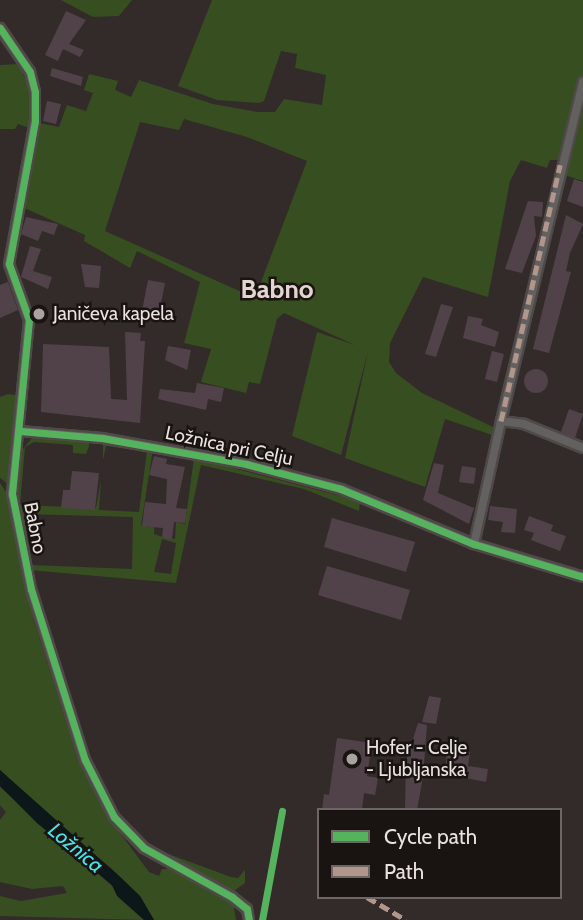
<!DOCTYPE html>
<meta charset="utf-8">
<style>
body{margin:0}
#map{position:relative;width:583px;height:920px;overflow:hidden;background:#322b2a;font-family:Cabin,sans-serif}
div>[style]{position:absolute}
.green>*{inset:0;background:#374e20}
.water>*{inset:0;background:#0b1718}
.building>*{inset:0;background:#514249}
.round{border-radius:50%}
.roads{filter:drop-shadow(2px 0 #4f4948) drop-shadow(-2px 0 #4f4948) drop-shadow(0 2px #4f4948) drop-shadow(0 -2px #4f4948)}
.minor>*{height:8px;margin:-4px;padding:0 4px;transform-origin:4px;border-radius:4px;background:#626160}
.quiet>*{height:5px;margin-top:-2.5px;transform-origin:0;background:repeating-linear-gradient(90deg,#b2968c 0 10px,transparent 0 15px)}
.cycleway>*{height:7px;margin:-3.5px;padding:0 3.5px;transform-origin:3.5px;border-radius:3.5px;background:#56b35d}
.dots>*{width:19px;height:19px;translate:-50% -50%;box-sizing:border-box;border:4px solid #191412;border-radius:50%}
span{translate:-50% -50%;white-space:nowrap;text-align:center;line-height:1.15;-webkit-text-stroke:5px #191412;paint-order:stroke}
.poi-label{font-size:19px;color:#eae2df}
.left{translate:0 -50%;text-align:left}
.street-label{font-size:19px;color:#eae2df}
.water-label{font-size:21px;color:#44e6eb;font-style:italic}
.district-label{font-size:26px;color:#e3d4ce;font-weight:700}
.legend{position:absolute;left:317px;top:808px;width:245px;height:91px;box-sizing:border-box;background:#191412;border:2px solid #6d6664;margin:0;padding:9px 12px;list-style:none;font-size:21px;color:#eae2df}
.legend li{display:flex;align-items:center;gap:14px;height:35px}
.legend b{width:35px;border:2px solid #6d6664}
</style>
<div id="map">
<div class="green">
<div style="clip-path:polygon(61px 0,132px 0,119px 16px,93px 17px)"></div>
<div style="clip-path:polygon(evenodd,212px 0,583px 0,583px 75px,559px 160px,550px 160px,547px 168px,521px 160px,510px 181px,488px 297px,423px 277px,390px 343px,389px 362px,396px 373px,422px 393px,493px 427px,492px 435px,445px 419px,425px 487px,345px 458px,368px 351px,341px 455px,292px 436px,317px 332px,355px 345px,284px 313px,277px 319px,260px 384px,249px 382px,246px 393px,201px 382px,211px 349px,184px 343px,200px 282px,137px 251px,130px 268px,84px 241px,85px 235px,22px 207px,39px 123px,59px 127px,67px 105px,86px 111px,93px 93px,84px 90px,89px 74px,118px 81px,115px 90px,131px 97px,139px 80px,213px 104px,258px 112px,275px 112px,284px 99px,322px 105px,326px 75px,295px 68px,297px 54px,281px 51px,264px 101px,259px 103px,217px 100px,178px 86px,212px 0,184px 119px,247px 137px,307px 161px,255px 298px,105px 231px,140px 122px,179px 130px,184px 119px)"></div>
<div style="clip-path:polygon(19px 64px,32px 96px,30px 128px,18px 124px,15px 129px,0 129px,0 65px)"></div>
<div style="clip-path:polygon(583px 91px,583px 181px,561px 174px)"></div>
<div style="clip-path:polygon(8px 394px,20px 396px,10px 486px,0 478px,0 397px)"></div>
<div style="clip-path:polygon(evenodd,32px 438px,89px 441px,89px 446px,86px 454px,73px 453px,73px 445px,34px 442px,25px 447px,20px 505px,96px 508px,101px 480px,99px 510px,139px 512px,147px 451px,106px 446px,103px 460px,103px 443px,153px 449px,141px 525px,150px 527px,156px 502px,154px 534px,163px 537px,175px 539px,176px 522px,185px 524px,194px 458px,360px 501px,359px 511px,304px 489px,201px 465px,176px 583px,29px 570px,17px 497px,19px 454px,32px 438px,24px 514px,133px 517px,132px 569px,32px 565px,24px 514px,32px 438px,162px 539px,176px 543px,171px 574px,154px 572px,162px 539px)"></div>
<div style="clip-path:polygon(0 483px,10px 498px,34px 621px,71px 737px,106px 814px,149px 872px,159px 876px,162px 869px,169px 869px,200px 883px,233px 902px,236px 920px,154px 920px,140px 896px,111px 868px,45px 815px,0 770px)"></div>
<div style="clip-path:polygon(0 787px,112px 886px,144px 920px,0 916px,0 896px,21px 901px,67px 893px,63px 886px,32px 889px,0 882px,0 820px,6px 812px,0 805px)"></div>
<div style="clip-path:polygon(171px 855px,231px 877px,238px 878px,245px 870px,245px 883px,234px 891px,168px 858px)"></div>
</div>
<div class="water">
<div style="clip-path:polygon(0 770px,119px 876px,140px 896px,154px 920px,144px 920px,117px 896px,112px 885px,37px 823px,0 786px)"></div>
</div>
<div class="building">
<div style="clip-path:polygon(66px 11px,86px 20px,69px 44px,84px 50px,80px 57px,63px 49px,58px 61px,45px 55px)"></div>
<div style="clip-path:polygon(52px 68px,83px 77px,81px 86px,50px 76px)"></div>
<div style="clip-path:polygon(47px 101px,61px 104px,56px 124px,43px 121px)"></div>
<div style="clip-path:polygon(574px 179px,583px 182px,583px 207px,567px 201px)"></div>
<div style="clip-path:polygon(528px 201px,543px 202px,542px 217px,534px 216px,536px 236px,522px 273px,505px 269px)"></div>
<div style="clip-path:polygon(566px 215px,583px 224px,570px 253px,566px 271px,571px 272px,549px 353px,533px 349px)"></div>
<div style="clip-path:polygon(26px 217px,58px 224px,54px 235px,42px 231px,38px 241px,21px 234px)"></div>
<div style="clip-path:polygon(30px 246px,41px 249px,33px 271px,52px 277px,48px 289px,21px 277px)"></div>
<div style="clip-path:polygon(81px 264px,101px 266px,99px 288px,85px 287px)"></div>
<div style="clip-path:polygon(148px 280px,165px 283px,159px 314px,142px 311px)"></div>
<div style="clip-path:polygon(8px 282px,18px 310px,0 318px,0 285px)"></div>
<div style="clip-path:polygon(441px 304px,453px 307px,436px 357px,425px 354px)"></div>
<div style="clip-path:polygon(468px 316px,483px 319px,481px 325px,499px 332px,495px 347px,463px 338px)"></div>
<div style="clip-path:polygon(125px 332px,141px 333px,140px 341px,145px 341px,140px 423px,41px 412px,43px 344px,109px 347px,111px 399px,127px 400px)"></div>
<div style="clip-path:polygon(168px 346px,191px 350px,187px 370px,165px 360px)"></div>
<div style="clip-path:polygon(492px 351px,504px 354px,497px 382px,485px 379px)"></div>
<div class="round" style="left:524px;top:369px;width:24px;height:24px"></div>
<div style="clip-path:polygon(197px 383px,224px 388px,221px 402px,208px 399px,206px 410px,158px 399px,160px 389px,195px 393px)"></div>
<div style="clip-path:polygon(569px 409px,583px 414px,575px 438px,561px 432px)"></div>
<div style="clip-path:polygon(154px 456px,167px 459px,166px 464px,185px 467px,176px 508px,187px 509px,185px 523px,174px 522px,172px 539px,162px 538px,163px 528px,142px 526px,145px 502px,166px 504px,167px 479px,149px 475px)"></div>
<div style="clip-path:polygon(434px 463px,444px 465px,438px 493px,474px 508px,469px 524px,423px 500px)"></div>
<div style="clip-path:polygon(462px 466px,476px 468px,474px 484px,459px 482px)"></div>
<div style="clip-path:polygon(72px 471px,99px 473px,95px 510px,61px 508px,63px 490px,70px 490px)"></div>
<div style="clip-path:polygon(490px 506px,517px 509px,515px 533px,501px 532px,503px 522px,488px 520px)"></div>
<div style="clip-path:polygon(529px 516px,553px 525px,551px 531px,566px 536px,560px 551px,531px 540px,534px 533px,524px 530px)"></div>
<div style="clip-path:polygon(332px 518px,415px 542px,406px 572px,324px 547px)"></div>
<div style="clip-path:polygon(327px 566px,410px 590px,401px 620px,318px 595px)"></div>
<div style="clip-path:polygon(429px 696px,441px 698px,436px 724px,422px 722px)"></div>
<div style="clip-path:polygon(418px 723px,427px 725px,423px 777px,417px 810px,405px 810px,406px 761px)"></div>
<div style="clip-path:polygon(337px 738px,372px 743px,367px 776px,378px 778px,375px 795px,364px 793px,362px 810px,322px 810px,324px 794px,329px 795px)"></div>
<div style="clip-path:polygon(447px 748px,470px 752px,468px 766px,488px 769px,486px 782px,445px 774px)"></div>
</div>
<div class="roads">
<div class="minor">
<div style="left:0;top:28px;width:53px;rotate:55.7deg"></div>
<div style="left:30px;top:72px;width:21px;rotate:76deg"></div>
<div style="left:35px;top:92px;width:29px;rotate:90deg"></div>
<div style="left:35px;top:121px;width:145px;rotate:100.3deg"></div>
<div style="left:9px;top:264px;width:59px;rotate:70.3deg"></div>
<div style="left:29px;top:320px;width:175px;rotate:95.6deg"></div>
<div style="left:12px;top:494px;width:97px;rotate:78.7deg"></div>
<div style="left:31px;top:589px;width:179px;rotate:72.5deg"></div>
<div style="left:85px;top:760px;width:64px;rotate:63deg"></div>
<div style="left:114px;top:817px;width:43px;rotate:45.9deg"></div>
<div style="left:144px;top:848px;width:101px;rotate:29.1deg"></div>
<div style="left:232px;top:897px;width:19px;rotate:39deg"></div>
<div style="left:247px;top:909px;width:11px;rotate:80deg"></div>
<div style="left:501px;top:421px;width:349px;rotate:-76.4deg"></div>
<div style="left:20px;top:431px;width:82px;rotate:4.9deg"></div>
<div style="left:102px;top:438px;width:146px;rotate:10.2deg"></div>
<div style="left:246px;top:464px;width:98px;rotate:14.7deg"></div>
<div style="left:341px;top:489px;width:144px;rotate:22.5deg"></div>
<div style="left:474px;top:544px;width:114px;rotate:16.8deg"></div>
<div style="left:474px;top:544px;width:126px;rotate:-77.6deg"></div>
<div style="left:501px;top:421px;width:23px;rotate:7deg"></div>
<div style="left:524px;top:424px;width:64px;rotate:22.1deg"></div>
</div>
</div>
<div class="quiet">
<div style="left:501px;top:421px;width:263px;rotate:-77deg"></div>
<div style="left:367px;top:897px;width:45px;rotate:30.5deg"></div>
</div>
<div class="cycleway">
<div style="left:0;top:28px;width:53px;rotate:55.7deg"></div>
<div style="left:30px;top:72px;width:21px;rotate:76deg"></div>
<div style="left:35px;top:92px;width:29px;rotate:90deg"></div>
<div style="left:35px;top:121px;width:145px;rotate:100.3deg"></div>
<div style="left:9px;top:264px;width:59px;rotate:70.3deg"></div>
<div style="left:29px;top:320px;width:175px;rotate:95.6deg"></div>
<div style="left:12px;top:494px;width:97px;rotate:78.7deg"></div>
<div style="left:31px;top:589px;width:179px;rotate:72.5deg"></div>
<div style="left:85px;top:760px;width:64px;rotate:63deg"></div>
<div style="left:114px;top:817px;width:43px;rotate:45.9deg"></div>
<div style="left:144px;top:848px;width:101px;rotate:29.1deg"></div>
<div style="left:232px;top:897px;width:19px;rotate:39deg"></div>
<div style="left:247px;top:909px;width:11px;rotate:80deg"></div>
<div style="left:20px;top:431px;width:82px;rotate:4.9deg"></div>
<div style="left:102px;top:438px;width:146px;rotate:10.2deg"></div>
<div style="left:246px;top:464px;width:98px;rotate:14.7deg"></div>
<div style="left:341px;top:489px;width:144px;rotate:22.5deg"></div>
<div style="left:474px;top:544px;width:114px;rotate:16.8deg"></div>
<div style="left:262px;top:920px;width:111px;rotate:-79.6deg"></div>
</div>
<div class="dots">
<div style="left:39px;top:314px;background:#aaa2a0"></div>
<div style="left:352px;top:759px;background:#aaa2a0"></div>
</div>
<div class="poi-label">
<span class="left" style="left:53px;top:314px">Janičeva kapela</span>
<span class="left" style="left:366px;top:759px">Hofer - Celje<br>- Ljubljanska</span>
</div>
<div class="street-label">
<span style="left:229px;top:446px;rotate:12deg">Ložnica pri Celju</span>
<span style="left:35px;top:528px;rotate:79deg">Babno</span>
</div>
<div class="water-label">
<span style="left:76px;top:848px;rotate:40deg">Ložnica</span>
</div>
<div class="district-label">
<span style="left:277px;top:290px">Babno</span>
</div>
<ul class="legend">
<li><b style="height:9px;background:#56b35d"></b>Cycle path</li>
<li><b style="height:9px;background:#b2968c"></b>Path</li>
</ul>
</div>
